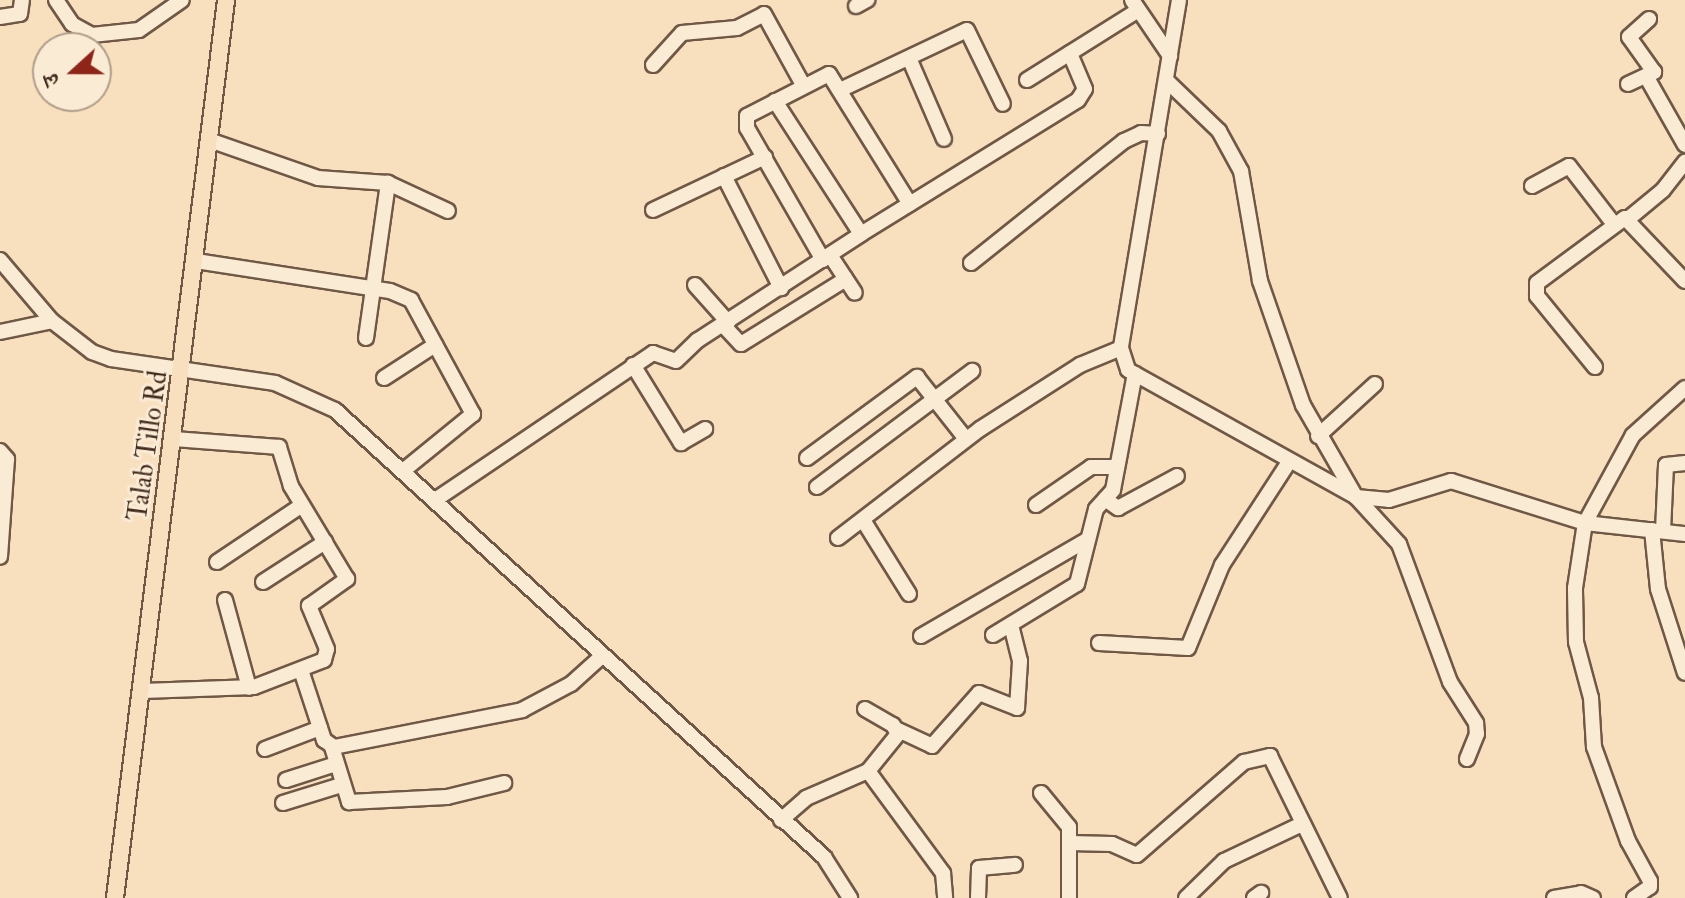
<!DOCTYPE html>
<meta charset="utf-8">
<style>
body{margin:0}
#map{position:relative;width:1685px;height:898px;overflow:hidden;background:#f8e0bf;font-family:"IM FELL Double Pica","Noto Serif Devanagari",serif}
div>[style]{position:absolute}
.roads{filter:drop-shadow(2px 0 #705846) drop-shadow(-2px 0 #705846) drop-shadow(0 2px #705846) drop-shadow(0 -2px #705846)}
.minor>*{height:14px;margin:-7px;padding:0 7px;transform-origin:7px;border-radius:7px;background:#faebd5}
.major>*{height:16px;margin:-8px;padding:0 8px;transform-origin:8px;border-radius:8px;background:#f8e0bf}
span{translate:-50% -50%;white-space:nowrap;text-align:center;line-height:1.15;-webkit-text-stroke:6px #faebd5;paint-order:stroke}
.street-label{font-size:26px;color:#432a1e}
.north{position:absolute;left:32px;top:32px;width:80px;height:80px;box-sizing:border-box;background:#faebd5;border:2px solid #b19e8c;border-radius:50%;rotate:249deg;font-size:22px;font-weight:700;line-height:32px;text-align:center;color:#432a1e}
.north::after{content:'';display:block;margin:auto;width:28px;height:36px;background:#8f2418;clip-path:polygon(50% 0,100% 100%,50% 72%,0 100%)}
</style>
<div id="map">
<div class="roads">
<div class="minor">
<div style="left:56px;top:0;width:29px;rotate:56deg"></div>
<div style="left:72px;top:24px;width:23px;rotate:29deg"></div>
<div style="left:92px;top:35px;width:47px;rotate:-6.1deg"></div>
<div style="left:139px;top:30px;width:52px;rotate:-34.9deg"></div>
<div style="left:1132px;top:0;width:68px;rotate:55.8deg"></div>
<div style="left:1179px;top:0;width:353px;rotate:99.5deg"></div>
<div style="left:1121px;top:348px;width:23px;rotate:72deg"></div>
<div style="left:1128px;top:370px;width:261px;rotate:29.1deg"></div>
<div style="left:1356px;top:497px;width:33px;rotate:5deg"></div>
<div style="left:1389px;top:500px;width:65px;rotate:-17deg"></div>
<div style="left:1451px;top:481px;width:140px;rotate:17.4deg"></div>
<div style="left:1585px;top:523px;width:101px;rotate:6.3deg"></div>
<div style="left:856px;top:6px;width:13px;rotate:-29deg"></div>
<div style="left:0;top:17px;width:20px;rotate:-9deg"></div>
<div style="left:20px;top:14px;width:14px;rotate:-82deg"></div>
<div style="left:909px;top:58px;width:88px;rotate:66.6deg"></div>
<div style="left:653px;top:65px;width:43px;rotate:-47.8deg"></div>
<div style="left:682px;top:33px;width:55px;rotate:-5.2deg"></div>
<div style="left:737px;top:28px;width:30px;rotate:-27deg"></div>
<div style="left:764px;top:14px;width:81px;rotate:61.2deg"></div>
<div style="left:1646px;top:76px;width:79px;rotate:60.5deg"></div>
<div style="left:1027px;top:80px;width:130px;rotate:-32.1deg"></div>
<div style="left:1166px;top:80px;width:74px;rotate:43.9deg"></div>
<div style="left:1219px;top:131px;width:46px;rotate:61.2deg"></div>
<div style="left:1241px;top:171px;width:112px;rotate:80.2deg"></div>
<div style="left:1260px;top:281px;width:131px;rotate:70.9deg"></div>
<div style="left:1303px;top:405px;width:106px;rotate:60.1deg"></div>
<div style="left:1356px;top:497px;width:64px;rotate:47.5deg"></div>
<div style="left:1399px;top:544px;width:147px;rotate:69.7deg"></div>
<div style="left:1450px;top:682px;width:49px;rotate:57.6deg"></div>
<div style="left:1476px;top:723px;width:11px;rotate:85deg"></div>
<div style="left:1477px;top:734px;width:27px;rotate:112deg"></div>
<div style="left:1628px;top:84px;width:29px;rotate:-25deg"></div>
<div style="left:1654px;top:72px;width:43px;rotate:-125.5deg"></div>
<div style="left:1629px;top:37px;width:27px;rotate:-42deg"></div>
<div style="left:840px;top:90px;width:140px;rotate:-25.3deg"></div>
<div style="left:967px;top:30px;width:82px;rotate:64.1deg"></div>
<div style="left:775px;top:101px;width:158px;rotate:57.1deg"></div>
<div style="left:212px;top:141px;width:112px;rotate:19.2deg"></div>
<div style="left:318px;top:178px;width:70px;rotate:4.1deg"></div>
<div style="left:388px;top:183px;width:66px;rotate:25deg"></div>
<div style="left:724px;top:176px;width:126px;rotate:63deg"></div>
<div style="left:1532px;top:186px;width:42px;rotate:-28.4deg"></div>
<div style="left:1569px;top:166px;width:72px;rotate:52.3deg"></div>
<div style="left:653px;top:210px;width:124px;rotate:-25.3deg"></div>
<div style="left:1628px;top:219px;width:45px;rotate:-39.6deg"></div>
<div style="left:1663px;top:190px;width:36px;rotate:-52deg"></div>
<div style="left:830px;top:255px;width:45px;rotate:56.7deg"></div>
<div style="left:0;top:260px;width:80px;rotate:49.6deg"></div>
<div style="left:52px;top:321px;width:51px;rotate:37.8deg"></div>
<div style="left:92px;top:352px;width:20px;rotate:20deg"></div>
<div style="left:111px;top:359px;width:166px;rotate:8.3deg"></div>
<div style="left:275px;top:383px;width:66px;rotate:24.2deg"></div>
<div style="left:335px;top:410px;width:663px;rotate:42.43deg"></div>
<div style="left:824px;top:857px;width:49px;rotate:57.6deg"></div>
<div style="left:823px;top:260px;width:152px;rotate:-119.9deg"></div>
<div style="left:747px;top:128px;width:12px;rotate:-90deg"></div>
<div style="left:747px;top:116px;width:92px;rotate:-27.1deg"></div>
<div style="left:829px;top:74px;width:153px;rotate:58.1deg"></div>
<div style="left:196px;top:261px;width:196px;rotate:8.8deg"></div>
<div style="left:390px;top:291px;width:23px;rotate:23deg"></div>
<div style="left:411px;top:300px;width:130px;rotate:61.5deg"></div>
<div style="left:473px;top:414px;width:89px;rotate:140.9deg"></div>
<div style="left:971px;top:263px;width:196px;rotate:-38.6deg"></div>
<div style="left:1124px;top:141px;width:19px;rotate:-25deg"></div>
<div style="left:1141px;top:133px;width:17px;rotate:3deg"></div>
<div style="left:695px;top:285px;width:50px;rotate:48.3deg"></div>
<div style="left:723px;top:325px;width:26px;rotate:47deg"></div>
<div style="left:741px;top:344px;width:123px;rotate:-31.8deg"></div>
<div style="left:0;top:332px;width:53px;rotate:-11.9deg"></div>
<div style="left:366px;top:338px;width:157px;rotate:-81.9deg"></div>
<div style="left:633px;top:365px;width:92px;rotate:58.4deg"></div>
<div style="left:681px;top:443px;width:28px;rotate:-30deg"></div>
<div style="left:1595px;top:367px;width:92px;rotate:-129.2deg"></div>
<div style="left:1537px;top:296px;width:13px;rotate:-90deg"></div>
<div style="left:1537px;top:283px;width:109px;rotate:-36.5deg"></div>
<div style="left:1625px;top:218px;width:87px;rotate:46.4deg"></div>
<div style="left:384px;top:378px;width:61px;rotate:-32.9deg"></div>
<div style="left:1318px;top:436px;width:77px;rotate:-42.4deg"></div>
<div style="left:0;top:451px;width:11px;rotate:49deg"></div>
<div style="left:7px;top:459px;width:98px;rotate:94.1deg"></div>
<div style="left:807px;top:458px;width:137px;rotate:-36.4deg"></div>
<div style="left:917px;top:377px;width:79px;rotate:51.7deg"></div>
<div style="left:817px;top:487px;width:194px;rotate:-36.8deg"></div>
<div style="left:1105px;top:499px;width:16px;rotate:35deg"></div>
<div style="left:1118px;top:508px;width:67px;rotate:-28.5deg"></div>
<div style="left:435px;top:500px;width:263px;rotate:-34deg"></div>
<div style="left:653px;top:353px;width:24px;rotate:19deg"></div>
<div style="left:676px;top:361px;width:30px;rotate:-44deg"></div>
<div style="left:698px;top:340px;width:194px;rotate:-33deg"></div>
<div style="left:861px;top:234px;width:255px;rotate:-31.7deg"></div>
<div style="left:1078px;top:100px;width:13px;rotate:-58deg"></div>
<div style="left:1085px;top:89px;width:39px;rotate:-113deg"></div>
<div style="left:1036px;top:505px;width:67px;rotate:-34.6deg"></div>
<div style="left:1091px;top:467px;width:26px"></div>
<div style="left:863px;top:520px;width:87px;rotate:58.1deg"></div>
<div style="left:1652px;top:530px;width:59px;rotate:84.2deg"></div>
<div style="left:1658px;top:589px;width:88px;rotate:72.2deg"></div>
<div style="left:1663px;top:531px;width:66px;rotate:-87.4deg"></div>
<div style="left:1666px;top:465px;width:19px;rotate:-6deg"></div>
<div style="left:838px;top:538px;width:179px;rotate:-37.5deg"></div>
<div style="left:980px;top:429px;width:119px;rotate:-32.6deg"></div>
<div style="left:1080px;top:365px;width:44px;rotate:-22.5deg"></div>
<div style="left:217px;top:562px;width:102px;rotate:-33.8deg"></div>
<div style="left:263px;top:582px;width:74px;rotate:-32.8deg"></div>
<div style="left:225px;top:600px;width:91px;rotate:74.7deg"></div>
<div style="left:993px;top:635px;width:98px;rotate:-31.3deg"></div>
<div style="left:1077px;top:584px;width:77px;rotate:-75.8deg"></div>
<div style="left:1096px;top:509px;width:25px;rotate:-48deg"></div>
<div style="left:1113px;top:490px;width:118px;rotate:-79.3deg"></div>
<div style="left:921px;top:636px;width:193px;rotate:-30.1deg"></div>
<div style="left:1099px;top:643px;width:89px;rotate:3.2deg"></div>
<div style="left:1188px;top:648px;width:90px;rotate:-67.7deg"></div>
<div style="left:1222px;top:565px;width:123px;rotate:-57deg"></div>
<div style="left:301px;top:670px;width:74px;rotate:71.8deg"></div>
<div style="left:324px;top:740px;width:12px;rotate:35deg"></div>
<div style="left:334px;top:747px;width:192px;rotate:-11.1deg"></div>
<div style="left:522px;top:710px;width:55px;rotate:-28deg"></div>
<div style="left:571px;top:684px;width:42px;rotate:-42.1deg"></div>
<div style="left:143px;top:691px;width:111px;rotate:-2.1deg"></div>
<div style="left:254px;top:687px;width:75px;rotate:-21.1deg"></div>
<div style="left:324px;top:660px;width:11px;rotate:-75deg"></div>
<div style="left:327px;top:649px;width:47px;rotate:-112.7deg"></div>
<div style="left:309px;top:606px;width:47px;rotate:-35.4deg"></div>
<div style="left:347px;top:579px;width:109px;rotate:-121.1deg"></div>
<div style="left:291px;top:486px;width:41px;rotate:-107.1deg"></div>
<div style="left:279px;top:447px;width:105px;rotate:-175.6deg"></div>
<div style="left:865px;top:709px;width:32px;rotate:30deg"></div>
<div style="left:893px;top:725px;width:10px;rotate:61deg"></div>
<div style="left:898px;top:734px;width:48px;rotate:129deg"></div>
<div style="left:896px;top:729px;width:40px;rotate:25deg"></div>
<div style="left:932px;top:746px;width:71px;rotate:-48.4deg"></div>
<div style="left:979px;top:693px;width:41px;rotate:21.5deg"></div>
<div style="left:1017px;top:708px;width:47px;rotate:-86.3deg"></div>
<div style="left:1020px;top:661px;width:37px;rotate:-104deg"></div>
<div style="left:332px;top:747px;width:58px;rotate:72.8deg"></div>
<div style="left:349px;top:802px;width:98px;rotate:-2.9deg"></div>
<div style="left:447px;top:797px;width:59px;rotate:-13.8deg"></div>
<div style="left:265px;top:749px;width:59px;rotate:-20.9deg"></div>
<div style="left:286px;top:780px;width:52px;rotate:-17.7deg"></div>
<div style="left:1041px;top:793px;width:44px;rotate:50.5deg"></div>
<div style="left:1069px;top:827px;width:71px;rotate:90deg"></div>
<div style="left:283px;top:803px;width:61px;rotate:-17.2deg"></div>
<div style="left:781px;top:820px;width:33px;rotate:-41deg"></div>
<div style="left:806px;top:798px;width:68px;rotate:-23.5deg"></div>
<div style="left:868px;top:771px;width:127px;rotate:53.7deg"></div>
<div style="left:943px;top:873px;width:25px;rotate:85deg"></div>
<div style="left:1070px;top:843px;width:42px;rotate:1.4deg"></div>
<div style="left:1112px;top:844px;width:27px;rotate:24deg"></div>
<div style="left:1137px;top:855px;width:142px;rotate:-41deg"></div>
<div style="left:1244px;top:762px;width:27px;rotate:-13deg"></div>
<div style="left:1270px;top:756px;width:158px;rotate:63.8deg"></div>
<div style="left:978px;top:898px;width:30px;rotate:-88deg"></div>
<div style="left:979px;top:868px;width:36px;rotate:-5deg"></div>
<div style="left:1186px;top:898px;width:53px;rotate:-44.2deg"></div>
<div style="left:1224px;top:861px;width:86px;rotate:-25.4deg"></div>
<div style="left:1254px;top:898px;width:9px;rotate:-36deg"></div>
<div style="left:1554px;top:898px;width:27px;rotate:-10deg"></div>
<div style="left:1581px;top:893px;width:13px;rotate:23deg"></div>
<div style="left:1634px;top:898px;width:19px;rotate:-35deg"></div>
<div style="left:1650px;top:887px;width:6px;rotate:-90deg"></div>
<div style="left:1650px;top:881px;width:46px;rotate:-118.8deg"></div>
<div style="left:1628px;top:841px;width:100px;rotate:-109.9deg"></div>
<div style="left:1594px;top:747px;width:49px;rotate:-93.5deg"></div>
<div style="left:1591px;top:698px;width:58px;rotate:-105deg"></div>
<div style="left:1576px;top:642px;width:54px;rotate:-91.1deg"></div>
<div style="left:1575px;top:588px;width:66px;rotate:-81.3deg"></div>
<div style="left:1585px;top:523px;width:100px;rotate:-61.4deg"></div>
<div style="left:1633px;top:435px;width:70px;rotate:-42.1deg"></div>
</div>
<div class="major">
<div style="left:115px;top:898px;width:905px;rotate:-82.95deg"></div>
</div>
</div>
<div class="street-label">
<span style="left:149px;top:446px;rotate:-82deg">Talab Tillo Rd</span>
</div>
<div class="north">उ</div>
</div>
